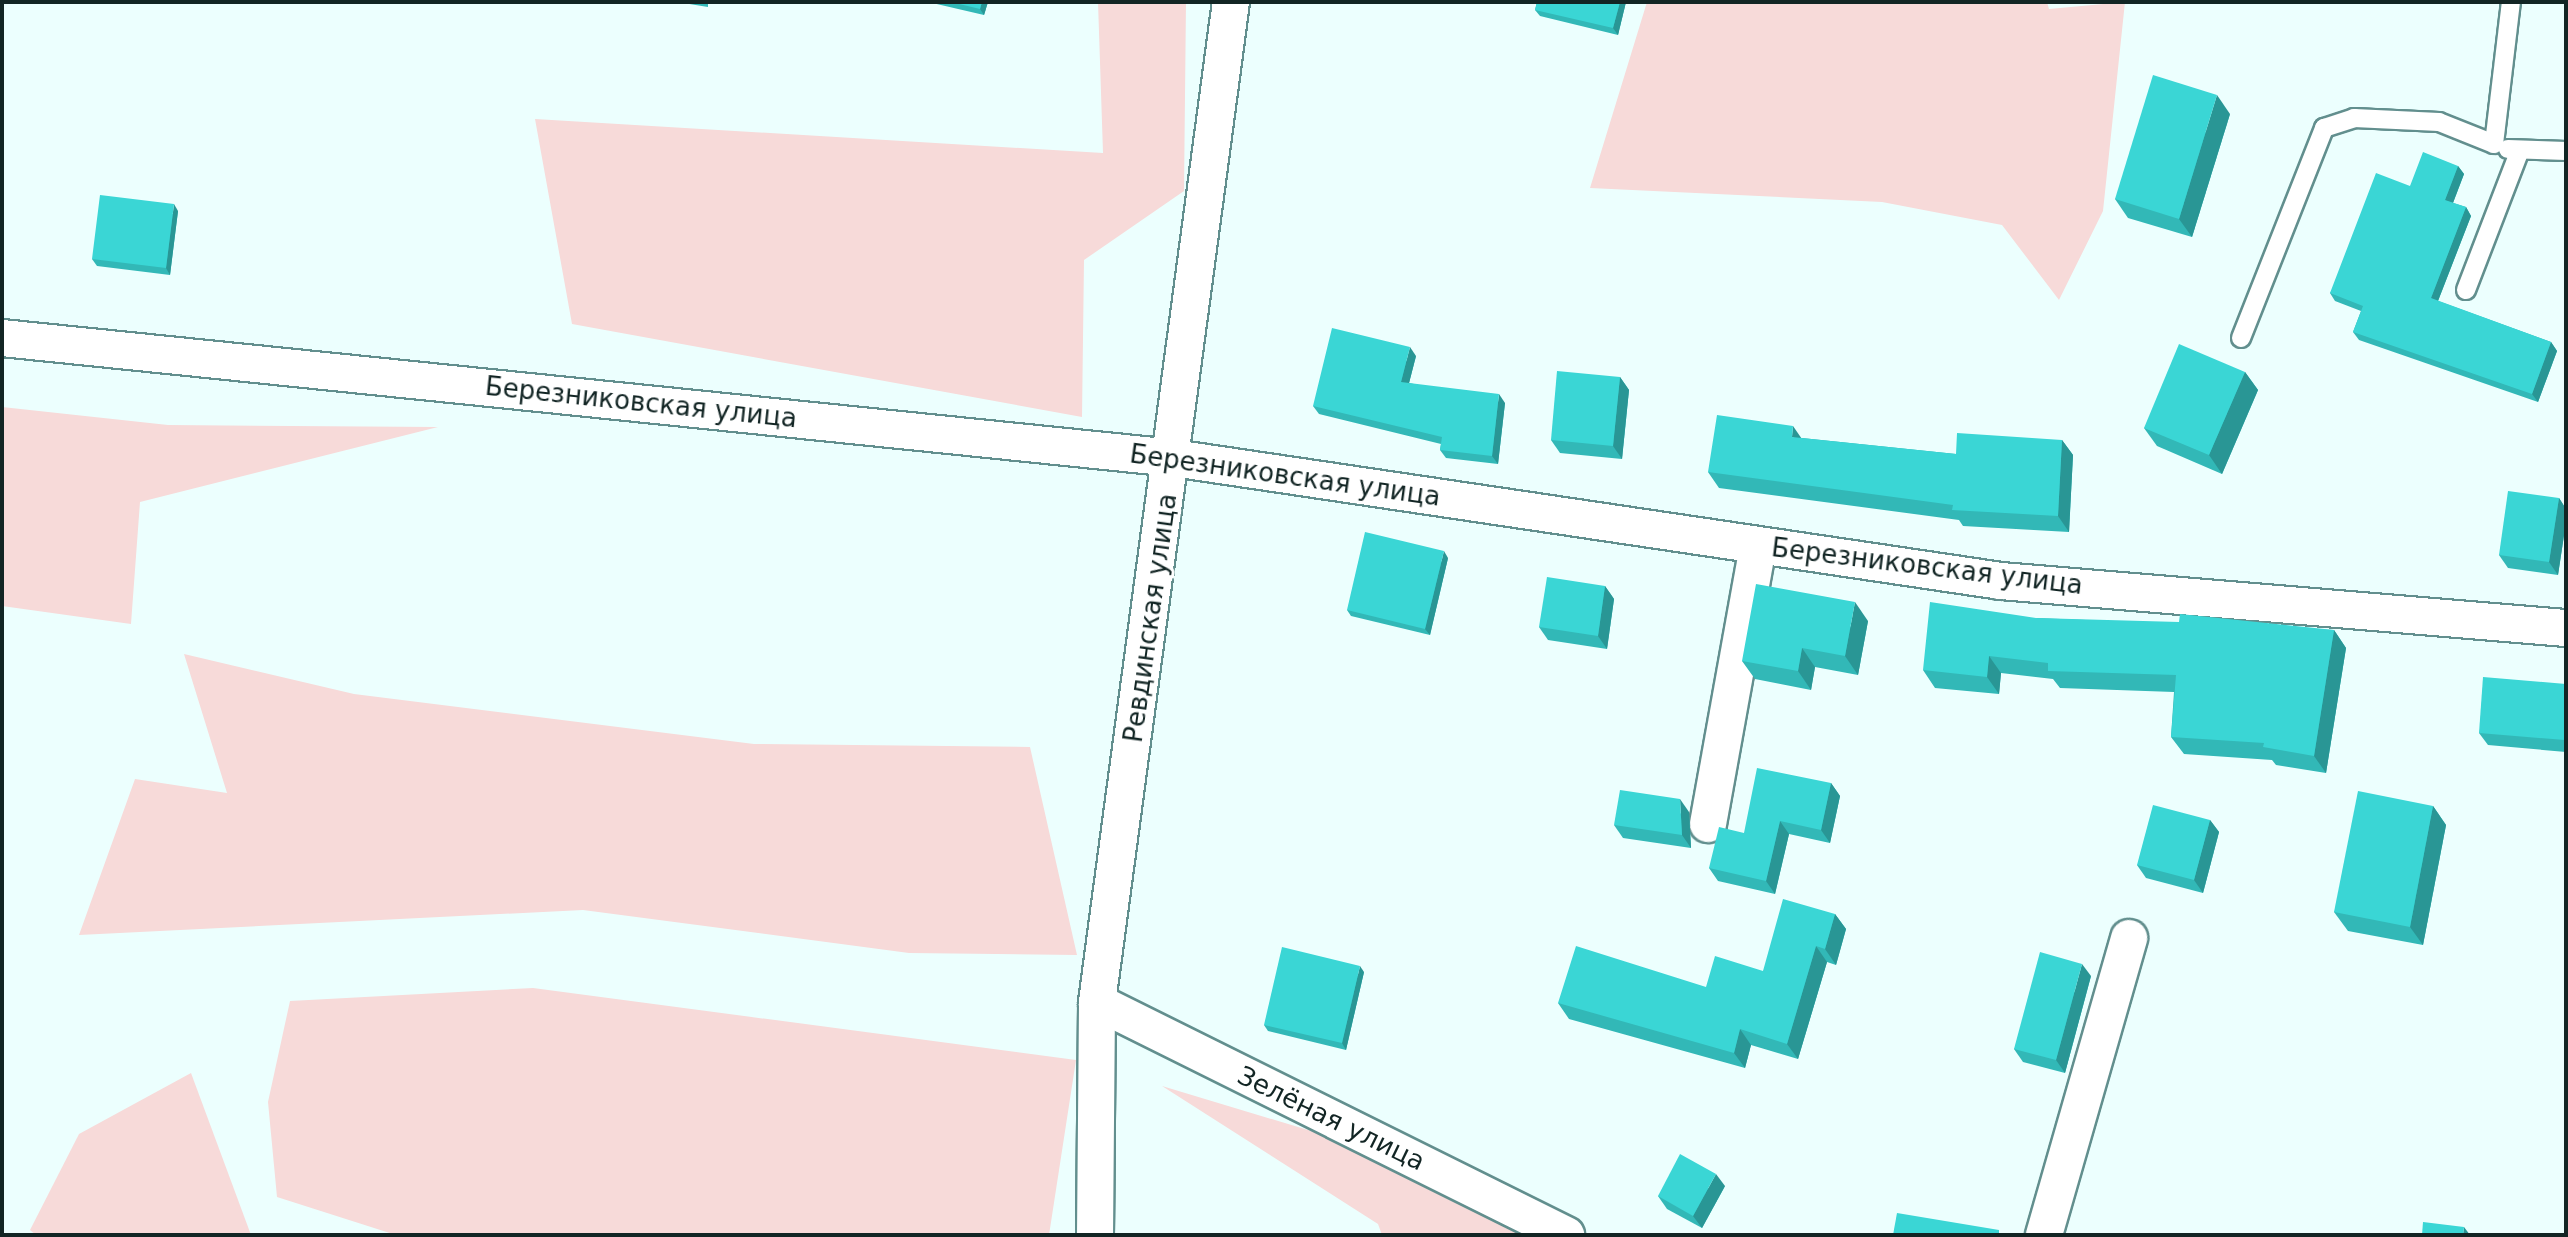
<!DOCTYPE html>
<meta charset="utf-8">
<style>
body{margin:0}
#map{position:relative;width:2568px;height:1237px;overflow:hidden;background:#ecfffe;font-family:"DejaVu Sans",sans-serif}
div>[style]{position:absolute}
.green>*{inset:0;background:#f7dad9}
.roads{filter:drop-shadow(2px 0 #628f8e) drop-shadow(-2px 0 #628f8e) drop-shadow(0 2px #628f8e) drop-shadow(0 -2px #628f8e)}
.service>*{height:18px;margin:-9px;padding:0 9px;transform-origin:9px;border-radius:9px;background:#fff}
.minor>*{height:36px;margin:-18px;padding:0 18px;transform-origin:18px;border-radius:18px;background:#fff}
.wall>*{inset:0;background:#32b8b7}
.shaded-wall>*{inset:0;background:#299695}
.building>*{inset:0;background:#3ad6d5}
span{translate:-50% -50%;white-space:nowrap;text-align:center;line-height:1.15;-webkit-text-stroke:6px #fff;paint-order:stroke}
.street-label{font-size:26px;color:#122524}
.frame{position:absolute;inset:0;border:4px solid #122524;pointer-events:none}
</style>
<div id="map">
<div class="green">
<div style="clip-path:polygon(1098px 2px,1186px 2px,1184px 191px,1084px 260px,1082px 417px,572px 324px,535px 119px,1103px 153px)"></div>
<div style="clip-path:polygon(1647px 2px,2047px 2px,2049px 9px,2125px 2px,2103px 211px,2059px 300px,2002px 225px,1882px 202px,1590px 188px)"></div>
<div style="clip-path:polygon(2px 407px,168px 425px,438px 427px,140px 502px,131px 624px,2px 606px)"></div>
<div style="clip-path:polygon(184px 654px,354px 694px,754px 744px,1030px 747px,1077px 955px,909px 953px,583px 910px,79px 935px,135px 779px,227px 793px)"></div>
<div style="clip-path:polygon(533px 988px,1076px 1060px,1049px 1235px,396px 1235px,277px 1197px,268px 1102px,290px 1001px)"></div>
<div style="clip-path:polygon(191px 1073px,251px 1235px,36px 1235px,30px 1230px,79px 1134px)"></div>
<div style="clip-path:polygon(1162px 1086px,1404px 1159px,1565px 1235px,1382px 1235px,1378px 1224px)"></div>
</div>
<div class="roads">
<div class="service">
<div style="left:2508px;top:149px;width:58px;rotate:2deg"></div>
<div style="left:2466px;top:290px;width:147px;rotate:-68.9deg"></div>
<div style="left:2241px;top:338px;width:226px;rotate:-68.4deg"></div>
<div style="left:2324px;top:128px;width:32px;rotate:-18deg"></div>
<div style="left:2354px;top:118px;width:85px;rotate:2.7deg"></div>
<div style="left:2439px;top:122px;width:59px;rotate:21.8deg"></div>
<div style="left:2494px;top:144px;width:143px;rotate:-83.2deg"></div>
</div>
<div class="minor">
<div style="left:2px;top:338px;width:1177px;rotate:5.85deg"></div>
<div style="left:1173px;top:458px;width:837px;rotate:8.45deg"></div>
<div style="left:2001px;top:581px;width:567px;rotate:4.76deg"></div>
<div style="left:1708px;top:824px;width:283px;rotate:-79.8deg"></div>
<div style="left:1097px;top:1002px;width:524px;rotate:26.42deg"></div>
<div style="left:1095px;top:1235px;width:233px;rotate:-89.5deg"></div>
<div style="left:1097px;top:1002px;width:1009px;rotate:-82.37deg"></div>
<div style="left:2044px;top:1235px;width:309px;rotate:-74deg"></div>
</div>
</div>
<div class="wall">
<div style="clip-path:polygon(677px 2px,708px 2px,708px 7px)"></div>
<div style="clip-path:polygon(928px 2px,988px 2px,984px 15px)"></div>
<div style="clip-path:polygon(1537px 2px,1626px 2px,1618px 35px,1540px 16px,1535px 10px)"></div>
<div style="clip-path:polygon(2230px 114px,2192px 237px,2128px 218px,2115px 199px)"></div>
<div style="clip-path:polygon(2458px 166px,2464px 174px,2453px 203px,2466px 207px,2471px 216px,2438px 301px,2551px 342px,2557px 351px,2538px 402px,2359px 340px,2353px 332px,2361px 311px,2335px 301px,2330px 293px,2410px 186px)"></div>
<div style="clip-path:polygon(178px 211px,170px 275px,97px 266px,92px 259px)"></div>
<div style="clip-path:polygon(1416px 356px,1409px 383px,1505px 403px,1498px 464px,1446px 458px,1440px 450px,1441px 444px,1319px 414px,1313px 406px)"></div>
<div style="clip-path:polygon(2245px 372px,2258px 390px,2222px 474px,2157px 446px,2144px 428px)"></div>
<div style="clip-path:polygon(1620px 377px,1629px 390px,1622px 459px,1560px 453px,1551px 440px)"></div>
<div style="clip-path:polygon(1802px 438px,1956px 454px,2062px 440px,2073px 455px,2069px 532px,1963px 526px,1959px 520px,1719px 488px,1708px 472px)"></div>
<div style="clip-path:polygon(2559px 498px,2566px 509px,2566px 522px,2558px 575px,2508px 568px,2499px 555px)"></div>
<div style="clip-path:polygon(1448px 558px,1430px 635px,1351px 616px,1347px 610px)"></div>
<div style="clip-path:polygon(1605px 586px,1614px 599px,1607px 649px,1548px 640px,1539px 627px)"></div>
<div style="clip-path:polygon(2036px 618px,2334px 630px,2346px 648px,2326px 773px,2276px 765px,2272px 760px,2184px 754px,2171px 737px,2174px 692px,2060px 688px,2053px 679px,2001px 673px,1999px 694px,1935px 688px,1923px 670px)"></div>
<div style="clip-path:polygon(1868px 621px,1858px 675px,1815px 667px,1811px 690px,1755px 679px,1742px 661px)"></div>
<div style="clip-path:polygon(2566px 684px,2566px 752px,2488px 745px,2479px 733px)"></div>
<div style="clip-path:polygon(1831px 783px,1840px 796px,1830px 843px,1789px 834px,1775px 894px,1718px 881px,1709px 868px,1744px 833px)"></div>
<div style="clip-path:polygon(2433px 806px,2446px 825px,2423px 945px,2348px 931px,2334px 912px)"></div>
<div style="clip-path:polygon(1689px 812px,1691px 848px,1623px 838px,1614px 825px)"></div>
<div style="clip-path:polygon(2210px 820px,2219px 832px,2203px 893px,2146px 878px,2137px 865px)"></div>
<div style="clip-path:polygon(1835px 914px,1846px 929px,1836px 965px,1827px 962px,1798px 1059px,1751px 1045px,1745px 1068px,1569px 1019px,1558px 1003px,1706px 987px,1763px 971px)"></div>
<div style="clip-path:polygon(1364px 972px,1346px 1050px,1268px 1031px,1264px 1025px)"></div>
<div style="clip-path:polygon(2091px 976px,2065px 1073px,2023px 1062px,2014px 1049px)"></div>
<div style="clip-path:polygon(1725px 1186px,1702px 1228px,1667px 1209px,1658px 1196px)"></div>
</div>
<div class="shaded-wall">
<div style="clip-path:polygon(982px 2px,988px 2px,984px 15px,980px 9px)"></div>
<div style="clip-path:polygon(1620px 2px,1626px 2px,1618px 35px,1613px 28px)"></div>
<div style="clip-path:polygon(2217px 95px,2230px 114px,2192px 237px,2179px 219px)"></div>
<div style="clip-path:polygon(2458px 166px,2464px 174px,2451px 208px,2445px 200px)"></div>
<div style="clip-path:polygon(174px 204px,178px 211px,170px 275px,166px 268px)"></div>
<div style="clip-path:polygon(2466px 207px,2471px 216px,2436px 306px,2431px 298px)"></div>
<div style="clip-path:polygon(2551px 342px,2557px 351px,2538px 402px,2532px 394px)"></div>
<div style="clip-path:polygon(1410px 347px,1416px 356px,1407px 391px,1401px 382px)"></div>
<div style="clip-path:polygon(2245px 372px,2258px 390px,2222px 474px,2209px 455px)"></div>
<div style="clip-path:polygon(1620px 377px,1629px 390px,1622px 459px,1613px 446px)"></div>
<div style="clip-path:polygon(1499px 394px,1505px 403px,1498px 464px,1492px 456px)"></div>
<div style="clip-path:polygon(1793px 426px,1804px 442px,1792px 437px)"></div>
<div style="clip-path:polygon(2062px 440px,2073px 455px,2069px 532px,2058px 516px)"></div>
<div style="clip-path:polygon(2559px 498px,2566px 509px,2566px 522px,2558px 575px,2549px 562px)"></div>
<div style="clip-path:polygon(1444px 551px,1448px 558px,1430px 635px,1425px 629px)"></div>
<div style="clip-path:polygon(1605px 586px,1614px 599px,1607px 649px,1598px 636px)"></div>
<div style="clip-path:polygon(1855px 602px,1868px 621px,1858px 675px,1845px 656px)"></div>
<div style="clip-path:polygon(2334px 630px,2346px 648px,2326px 773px,2314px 756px)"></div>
<div style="clip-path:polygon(1802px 648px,1815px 667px,1811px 690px,1798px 671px)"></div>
<div style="clip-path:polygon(1989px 656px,2001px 673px,1999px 694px,1987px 677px)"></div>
<div style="clip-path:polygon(1831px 783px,1840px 796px,1830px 843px,1821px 830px)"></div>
<div style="clip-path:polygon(1680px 799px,1689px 812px,1691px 848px,1682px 835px)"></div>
<div style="clip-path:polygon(2433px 806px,2446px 825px,2423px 945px,2410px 927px)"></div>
<div style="clip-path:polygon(2210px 820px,2219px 832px,2203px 893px,2194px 880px)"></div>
<div style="clip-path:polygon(1780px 821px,1789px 834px,1775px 894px,1766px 881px)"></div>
<div style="clip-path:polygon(1835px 914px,1846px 929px,1836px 965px,1825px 949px)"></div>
<div style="clip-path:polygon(1816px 946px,1827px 962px,1798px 1059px,1787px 1044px)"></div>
<div style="clip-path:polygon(2082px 964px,2091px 976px,2065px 1073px,2056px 1060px)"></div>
<div style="clip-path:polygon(1360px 966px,1364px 972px,1346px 1050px,1342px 1043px)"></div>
<div style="clip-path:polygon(1740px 1029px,1751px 1045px,1745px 1068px,1734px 1053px)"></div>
<div style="clip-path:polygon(1716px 1174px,1725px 1186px,1702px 1228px,1693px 1216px)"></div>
<div style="clip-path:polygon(2464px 1227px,2470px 1235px,2463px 1235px)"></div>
</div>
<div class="building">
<div style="clip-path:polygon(951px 2px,982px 2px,980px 9px)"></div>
<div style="clip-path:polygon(1537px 2px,1620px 2px,1613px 28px,1535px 10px)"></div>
<div style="clip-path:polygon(2153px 75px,2217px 95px,2179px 219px,2115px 199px)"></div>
<div style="clip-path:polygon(2423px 152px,2458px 166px,2445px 200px,2466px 207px,2431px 298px,2551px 342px,2532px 394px,2353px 332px,2363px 306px,2330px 293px,2376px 173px,2410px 186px)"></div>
<div style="clip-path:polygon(100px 195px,174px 204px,166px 268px,92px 259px)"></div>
<div style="clip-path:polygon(1332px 328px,1410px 347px,1401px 382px,1499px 394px,1492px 456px,1440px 450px,1442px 437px,1313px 406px)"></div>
<div style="clip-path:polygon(2179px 344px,2245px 372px,2209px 455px,2144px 428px)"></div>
<div style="clip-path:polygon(1557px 371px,1620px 377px,1613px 446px,1551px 440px)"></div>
<div style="clip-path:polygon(1717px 415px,1793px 426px,1792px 437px,1956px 454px,1957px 433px,2062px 440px,2058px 516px,1952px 510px,1953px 505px,1708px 472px)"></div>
<div style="clip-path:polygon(2508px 491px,2559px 498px,2549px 562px,2499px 555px)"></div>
<div style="clip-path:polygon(1365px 532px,1444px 551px,1425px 629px,1347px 610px)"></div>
<div style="clip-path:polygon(1547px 577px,1605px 586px,1598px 636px,1539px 627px)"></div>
<div style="clip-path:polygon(1756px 584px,1855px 602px,1845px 656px,1802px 648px,1798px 671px,1742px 661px)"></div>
<div style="clip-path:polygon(1930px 602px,2036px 618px,2179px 622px,2180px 614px,2334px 630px,2314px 756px,2263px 747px,2264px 743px,2171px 737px,2176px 675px,2048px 671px,2048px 663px,1989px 656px,1987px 677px,1923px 670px)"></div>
<div style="clip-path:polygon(2483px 677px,2566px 684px,2566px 722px,2565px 740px,2479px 733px)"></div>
<div style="clip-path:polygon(1757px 768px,1831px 783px,1821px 830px,1780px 821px,1766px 881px,1709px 868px,1719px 827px,1744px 833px)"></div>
<div style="clip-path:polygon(1620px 790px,1680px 799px,1682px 835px,1614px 825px)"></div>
<div style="clip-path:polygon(2358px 791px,2433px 806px,2410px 927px,2334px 912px)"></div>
<div style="clip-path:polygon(2153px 805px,2210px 820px,2194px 880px,2137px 865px)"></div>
<div style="clip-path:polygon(1783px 899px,1835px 914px,1825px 949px,1816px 946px,1787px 1044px,1740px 1029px,1734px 1053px,1558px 1003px,1576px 946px,1706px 987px,1715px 956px,1763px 971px)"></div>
<div style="clip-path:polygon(1282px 947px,1360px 966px,1342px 1043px,1264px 1025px)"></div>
<div style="clip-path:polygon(2040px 952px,2082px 964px,2056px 1060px,2014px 1049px)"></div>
<div style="clip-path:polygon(1680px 1154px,1716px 1174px,1693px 1216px,1658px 1196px)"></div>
<div style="clip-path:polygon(1897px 1213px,1999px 1230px,1999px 1235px,1893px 1235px)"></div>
<div style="clip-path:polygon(2423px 1222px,2464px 1227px,2463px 1235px,2422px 1235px)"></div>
</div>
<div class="street-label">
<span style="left:641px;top:403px;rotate:6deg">Березниковская улица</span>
<span style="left:1285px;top:476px;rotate:8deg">Березниковская улица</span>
<span style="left:1927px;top:567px;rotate:7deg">Березниковская улица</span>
<span style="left:1151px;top:618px;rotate:-82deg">Ревдинская улица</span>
<span style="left:1331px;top:1119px;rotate:26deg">Зелёная улица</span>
</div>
<div class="frame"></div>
</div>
